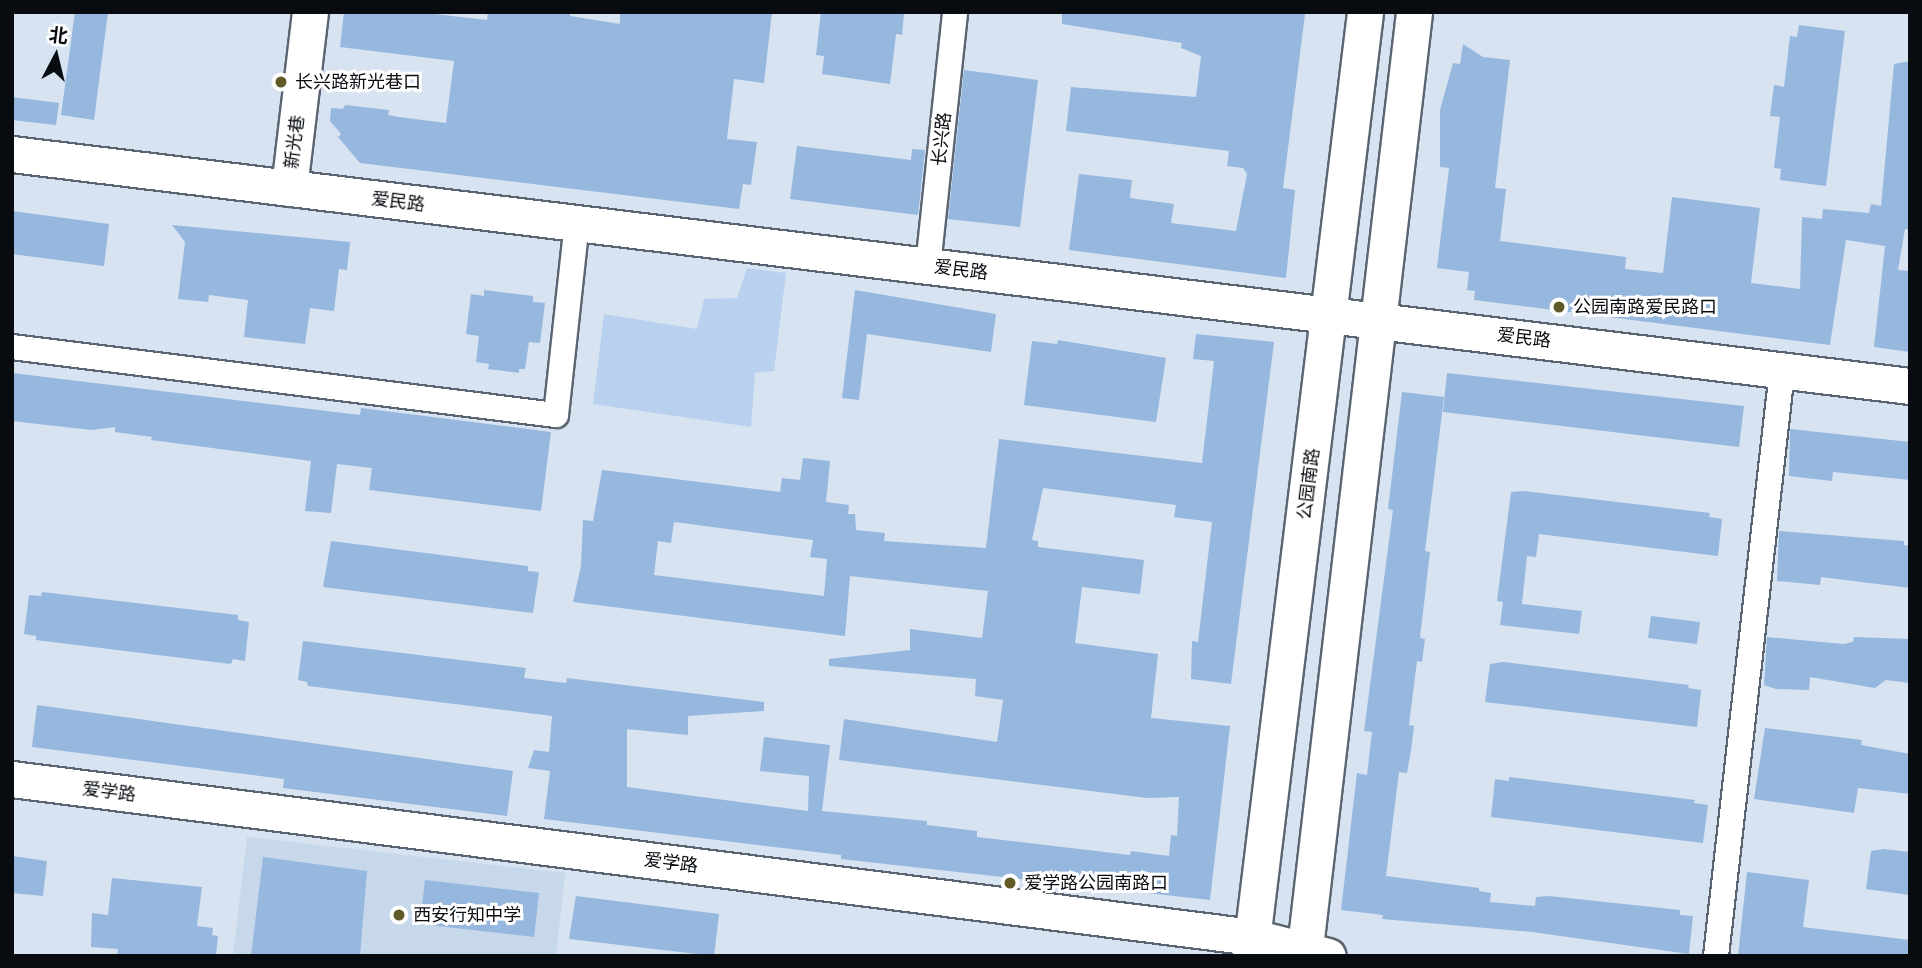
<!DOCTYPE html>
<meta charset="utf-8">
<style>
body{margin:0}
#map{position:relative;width:1922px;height:968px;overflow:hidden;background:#d7e3f1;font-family:Quicksand,"Noto Sans SC",sans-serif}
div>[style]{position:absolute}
.built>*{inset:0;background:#c7d8eb}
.green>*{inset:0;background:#b8d1ee}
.building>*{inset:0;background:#96b7de}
.roads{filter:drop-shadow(2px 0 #5b6571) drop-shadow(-2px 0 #5b6571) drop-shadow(0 2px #5b6571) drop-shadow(0 -2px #5b6571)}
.street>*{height:24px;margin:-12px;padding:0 12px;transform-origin:12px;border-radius:12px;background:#fff}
.secondary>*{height:35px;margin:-17.5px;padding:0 17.5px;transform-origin:17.5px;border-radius:17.5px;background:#fff}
.dots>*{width:19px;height:19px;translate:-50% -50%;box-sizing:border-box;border:4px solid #fff;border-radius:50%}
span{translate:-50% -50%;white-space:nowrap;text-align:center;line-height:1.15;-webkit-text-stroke:6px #fff;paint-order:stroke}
.poi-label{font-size:18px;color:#080c10}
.left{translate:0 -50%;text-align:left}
.street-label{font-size:18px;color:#080c10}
.frame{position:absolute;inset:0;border:14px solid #080c10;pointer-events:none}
.north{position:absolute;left:21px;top:21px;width:70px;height:70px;-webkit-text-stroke:5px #fff;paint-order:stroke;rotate:7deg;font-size:19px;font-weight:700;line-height:28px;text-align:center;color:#080c10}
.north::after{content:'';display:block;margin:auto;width:24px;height:32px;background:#080c10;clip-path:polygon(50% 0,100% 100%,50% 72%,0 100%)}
</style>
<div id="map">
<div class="built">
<div style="clip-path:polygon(247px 837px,565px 873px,556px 956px,233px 956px)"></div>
</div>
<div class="green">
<div style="clip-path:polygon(747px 268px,786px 273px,774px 371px,755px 373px,751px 427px,593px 404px,604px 314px,697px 329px,704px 299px,737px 298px)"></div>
</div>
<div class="building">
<div style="clip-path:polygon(75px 12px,108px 12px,94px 120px,61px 115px)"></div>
<div style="clip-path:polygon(344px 12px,417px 12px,487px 20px,488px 12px,570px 12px,570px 16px,620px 24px,620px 12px,772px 12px,764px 83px,734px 79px,727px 139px,757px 142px,751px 185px,743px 184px,739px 209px,360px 163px,338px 137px,341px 134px,330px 121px,331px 108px,343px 109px,345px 105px,389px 110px,388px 115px,399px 117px,446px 123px,454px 61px,340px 47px)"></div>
<div style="clip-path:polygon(821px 12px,904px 14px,902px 35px,896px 34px,890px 84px,822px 74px,824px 56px,816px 55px)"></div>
<div style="clip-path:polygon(1062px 12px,1305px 14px,1283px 188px,1295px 190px,1286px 278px,1069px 250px,1079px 174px,1132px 180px,1130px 198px,1174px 204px,1171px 223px,1236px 231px,1247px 174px,1243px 168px,1227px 166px,1229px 151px,1066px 131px,1071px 87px,1196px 97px,1201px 56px,1181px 48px,1182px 43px,1062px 24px)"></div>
<div style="clip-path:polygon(1799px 25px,1845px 31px,1826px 186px,1780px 180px,1781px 169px,1774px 168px,1780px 117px,1770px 116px,1774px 85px,1784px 87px,1790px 36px,1797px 37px)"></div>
<div style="clip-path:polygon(1463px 44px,1483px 57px,1510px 60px,1495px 188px,1506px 189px,1500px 241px,1626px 257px,1625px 269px,1663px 273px,1672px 197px,1760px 208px,1751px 283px,1800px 289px,1802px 217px,1822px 219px,1823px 209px,1869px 213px,1871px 204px,1881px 206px,1894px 64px,1910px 61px,1910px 230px,1905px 229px,1898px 270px,1910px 271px,1910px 352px,1874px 347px,1885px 246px,1846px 240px,1830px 345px,1474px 300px,1475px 291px,1467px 290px,1469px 272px,1437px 268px,1449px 168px,1440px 167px,1440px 110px,1453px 63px,1460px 64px)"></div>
<div style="clip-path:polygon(964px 70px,1038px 80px,1020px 227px,948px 219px)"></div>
<div style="clip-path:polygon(12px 97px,59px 103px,56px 125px,12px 120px)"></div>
<div style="clip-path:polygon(797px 146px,911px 160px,912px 149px,925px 150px,918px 215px,790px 199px)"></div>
<div style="clip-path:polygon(12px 211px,109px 224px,104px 266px,12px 254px)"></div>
<div style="clip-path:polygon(172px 225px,350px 242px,347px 270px,339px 269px,334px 311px,310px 308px,305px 344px,244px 337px,248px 300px,209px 295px,208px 302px,178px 299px,185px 242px)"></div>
<div style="clip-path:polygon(484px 290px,533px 296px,533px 302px,545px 303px,540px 343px,529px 342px,525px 369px,519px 369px,519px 373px,488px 369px,489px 364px,476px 362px,479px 336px,466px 334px,471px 294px,484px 296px)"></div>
<div style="clip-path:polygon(855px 290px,996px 314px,991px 352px,867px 334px,859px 400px,842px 398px)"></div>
<div style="clip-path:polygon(evenodd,1196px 334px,1274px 342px,1231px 684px,1191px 679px,1192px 641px,1198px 642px,1212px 522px,1174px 517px,1176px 505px,1043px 488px,1032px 540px,1038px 541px,1038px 547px,1144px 560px,1140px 594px,1082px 587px,1075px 643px,1158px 654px,1151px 718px,1230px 726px,1210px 900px,841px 859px,841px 855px,544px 819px,550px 771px,528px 768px,534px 750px,549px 752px,552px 716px,308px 686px,307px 682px,298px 680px,303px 641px,526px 668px,524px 678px,566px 683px,567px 678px,764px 702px,764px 711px,688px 716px,688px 735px,627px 729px,627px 787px,808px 811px,809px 776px,760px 771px,764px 737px,830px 745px,822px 811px,927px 821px,927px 825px,977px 831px,977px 837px,1130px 855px,1131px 851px,1169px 856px,1171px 835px,1177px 836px,1179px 797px,1147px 798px,839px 760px,844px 719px,997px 742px,1003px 700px,975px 696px,976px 679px,829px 666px,829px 659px,910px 650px,910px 629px,982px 638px,988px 591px,850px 576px,845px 636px,573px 602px,581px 566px,583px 520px,593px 521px,602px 470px,780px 492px,782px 478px,800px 480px,803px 458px,830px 461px,826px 502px,849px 505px,848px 514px,855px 514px,856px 530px,885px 533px,884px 541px,986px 548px,999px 439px,1202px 463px,1214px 361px,1193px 359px,1196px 334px,674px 522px,813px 540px,810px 557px,827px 559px,824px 596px,654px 575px,658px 541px,671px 543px,674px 522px)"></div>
<div style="clip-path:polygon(1058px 340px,1166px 358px,1156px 422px,1024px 405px,1032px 341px,1057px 344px)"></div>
<div style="clip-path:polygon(12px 373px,360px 415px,361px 408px,551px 432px,541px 511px,369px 490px,372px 468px,337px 464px,331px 513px,305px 511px,311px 461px,151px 440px,152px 437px,115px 432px,115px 427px,91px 430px,12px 421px)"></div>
<div style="clip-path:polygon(1447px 373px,1744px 406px,1739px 447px,1443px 412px)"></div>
<div style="clip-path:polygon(1402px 392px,1444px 397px,1425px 551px,1430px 552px,1420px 638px,1425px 639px,1422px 662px,1417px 661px,1409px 725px,1414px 726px,1411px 751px,1407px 773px,1399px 772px,1386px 876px,1479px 888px,1479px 891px,1491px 893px,1490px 902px,1535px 906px,1536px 897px,1549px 896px,1680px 910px,1680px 915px,1693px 916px,1689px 954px,1532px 932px,1382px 919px,1383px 915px,1341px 910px,1357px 773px,1367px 775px,1372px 732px,1364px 731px,1393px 510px,1388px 509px)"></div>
<div style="clip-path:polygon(1790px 429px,1910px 442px,1910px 480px,1833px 472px,1832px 481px,1789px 476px)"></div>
<div style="clip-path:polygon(1524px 491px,1710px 513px,1709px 517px,1722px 519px,1718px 556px,1539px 534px,1536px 557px,1527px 556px,1522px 604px,1582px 611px,1579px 634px,1500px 625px,1503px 602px,1497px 601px,1511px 492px)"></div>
<div style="clip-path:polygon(1779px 531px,1904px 541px,1904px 545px,1910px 546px,1910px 588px,1821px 577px,1820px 585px,1777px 581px)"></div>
<div style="clip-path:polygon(331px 541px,528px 566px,528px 571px,539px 572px,533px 613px,323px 587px)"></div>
<div style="clip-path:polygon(42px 592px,238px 615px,238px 620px,249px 622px,245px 661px,233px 659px,231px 664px,36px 640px,36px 636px,24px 634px,29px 595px,41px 596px)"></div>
<div style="clip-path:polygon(1651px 616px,1700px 622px,1697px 644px,1648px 638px)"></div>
<div style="clip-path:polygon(1767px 637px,1843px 644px,1853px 642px,1854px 637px,1910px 639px,1910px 683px,1886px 680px,1875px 688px,1810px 677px,1809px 690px,1776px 689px,1764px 685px)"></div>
<div style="clip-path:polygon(1503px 662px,1689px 685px,1688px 688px,1701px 690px,1697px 727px,1485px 702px,1490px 664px)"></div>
<div style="clip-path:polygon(37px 705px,513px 771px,507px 816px,283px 788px,284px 779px,32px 747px)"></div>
<div style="clip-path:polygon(1765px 728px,1862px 740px,1861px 745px,1910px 754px,1910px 794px,1858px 788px,1854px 813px,1754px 799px)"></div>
<div style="clip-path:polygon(1509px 777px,1695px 800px,1694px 803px,1708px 805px,1703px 843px,1491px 817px,1495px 779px,1509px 781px)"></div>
<div style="clip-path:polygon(1884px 849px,1910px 852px,1910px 895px,1866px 889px,1871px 851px)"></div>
<div style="clip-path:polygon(12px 856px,47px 861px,43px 896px,12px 893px)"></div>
<div style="clip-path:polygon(263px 857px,367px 871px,360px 956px,251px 956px)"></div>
<div style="clip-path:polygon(1747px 872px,1809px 880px,1803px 927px,1910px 940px,1910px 956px,1738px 956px)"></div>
<div style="clip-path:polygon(112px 878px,202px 887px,197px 926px,213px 928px,212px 935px,218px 936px,216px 956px,117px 956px,118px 949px,91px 947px,92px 913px,108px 915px)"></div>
<div style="clip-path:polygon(425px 880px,539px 893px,534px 937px,420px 924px)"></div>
<div style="clip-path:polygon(576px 896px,719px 914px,714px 956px,569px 939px)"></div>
</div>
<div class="roads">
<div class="street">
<div style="left:928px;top:266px;width:255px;rotate:-83.9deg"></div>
<div style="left:12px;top:347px;width:548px;rotate:7.13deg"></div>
<div style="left:556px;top:415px;width:193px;rotate:-83.8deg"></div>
<div style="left:1716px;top:956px;width:589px;rotate:-83.56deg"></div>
</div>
<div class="secondary">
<div style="left:12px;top:154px;width:1912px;rotate:6.97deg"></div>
<div style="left:289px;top:188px;width:177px;rotate:-83.2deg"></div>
<div style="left:12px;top:779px;width:1251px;rotate:7.26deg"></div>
<div style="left:1253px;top:937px;width:77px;rotate:14.2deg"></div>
<div style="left:1250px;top:956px;width:951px;rotate:-83.05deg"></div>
<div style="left:1304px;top:956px;width:950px;rotate:-83.35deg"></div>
</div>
</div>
<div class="dots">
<div style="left:281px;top:82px;background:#615a26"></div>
<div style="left:1559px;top:307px;background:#615a26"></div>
<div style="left:1010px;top:883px;background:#615a26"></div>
<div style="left:399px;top:915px;background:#615a26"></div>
</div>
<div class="poi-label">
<span class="left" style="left:295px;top:82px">长兴路新光巷口</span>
<span class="left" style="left:1573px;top:307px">公园南路爱民路口</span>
<span class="left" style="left:1024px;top:883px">爱学路公园南路口</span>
<span class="left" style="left:413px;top:915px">西安行知中学</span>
</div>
<div class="street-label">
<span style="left:942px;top:139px;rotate:-84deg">长兴路</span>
<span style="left:295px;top:142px;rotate:-83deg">新光巷</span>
<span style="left:398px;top:202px;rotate:7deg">爱民路</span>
<span style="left:961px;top:270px;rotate:7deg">爱民路</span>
<span style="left:1524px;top:338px;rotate:7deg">爱民路</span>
<span style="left:1309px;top:484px;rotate:-83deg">公园南路</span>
<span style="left:109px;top:792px;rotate:7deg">爱学路</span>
<span style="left:671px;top:863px;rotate:7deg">爱学路</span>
</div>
<div class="frame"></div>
<div class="north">北</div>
</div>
